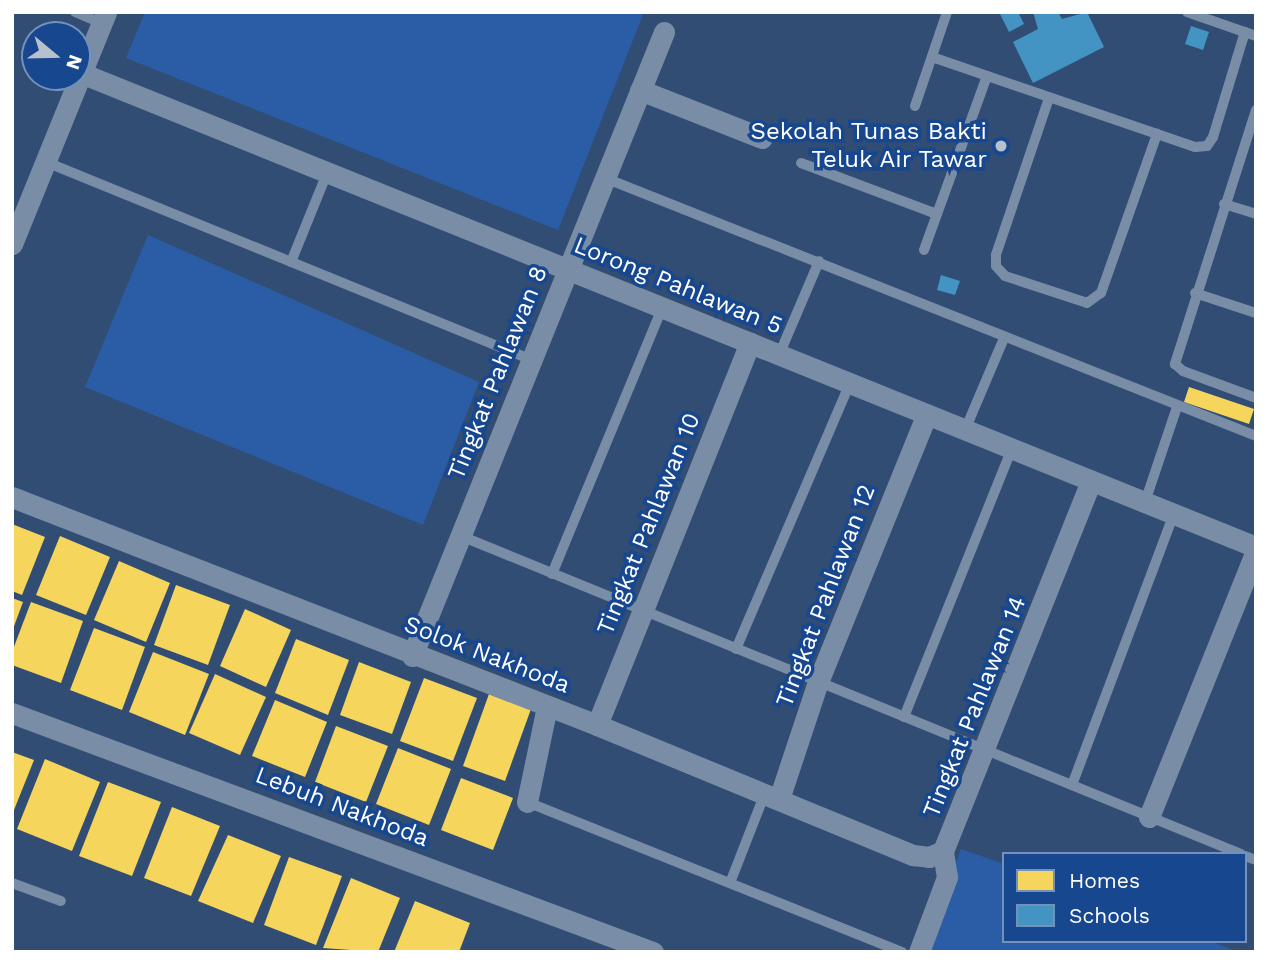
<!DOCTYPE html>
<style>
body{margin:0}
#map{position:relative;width:1268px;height:964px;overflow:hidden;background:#324d74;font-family:"Work Sans",sans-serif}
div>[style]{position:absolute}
.green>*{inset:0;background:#2a5da6}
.homes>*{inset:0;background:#f6d55c}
.schools>*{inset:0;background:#4393c3}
.service>*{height:10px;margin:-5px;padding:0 5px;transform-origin:5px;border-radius:5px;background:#798da7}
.minor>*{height:21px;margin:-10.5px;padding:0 10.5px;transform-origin:10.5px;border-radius:10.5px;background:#798da7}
.dots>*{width:19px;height:19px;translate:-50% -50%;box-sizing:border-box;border:4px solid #17478f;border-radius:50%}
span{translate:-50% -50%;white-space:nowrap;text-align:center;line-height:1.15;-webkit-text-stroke:7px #17478f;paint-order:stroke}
.poi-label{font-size:24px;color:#fff}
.right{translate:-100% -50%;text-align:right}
.street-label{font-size:24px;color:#fff}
.frame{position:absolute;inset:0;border:14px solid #fff;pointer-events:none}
.legend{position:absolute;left:1002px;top:852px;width:245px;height:91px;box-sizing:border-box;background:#17478f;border:2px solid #7491bc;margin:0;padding:9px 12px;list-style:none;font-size:21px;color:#fff}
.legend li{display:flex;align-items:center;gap:14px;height:35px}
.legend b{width:35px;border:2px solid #7491bc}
.north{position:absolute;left:21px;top:21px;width:70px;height:70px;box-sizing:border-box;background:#17478f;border:2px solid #7491bc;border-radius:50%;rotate:109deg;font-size:19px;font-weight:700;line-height:28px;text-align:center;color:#fff}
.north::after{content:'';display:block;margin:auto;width:24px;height:32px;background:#b7c1ce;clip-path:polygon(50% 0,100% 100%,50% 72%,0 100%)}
</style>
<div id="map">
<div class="green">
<div style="clip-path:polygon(145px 12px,644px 12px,558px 230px,126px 58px)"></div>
<div style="clip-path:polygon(148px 235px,479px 382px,423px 525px,85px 387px)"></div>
<div style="clip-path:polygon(961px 849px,1004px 864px,1004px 941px,1210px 941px,1238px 952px,923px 952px)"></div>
</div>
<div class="homes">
<div style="clip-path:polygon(1189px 387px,1254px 409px,1249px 424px,1184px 402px)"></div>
<div style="clip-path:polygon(12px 524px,45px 537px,22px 595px,12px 591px)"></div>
<div style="clip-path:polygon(60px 536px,110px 557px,86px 615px,36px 595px)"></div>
<div style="clip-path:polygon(119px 561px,170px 583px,146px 642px,94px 620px)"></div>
<div style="clip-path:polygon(176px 585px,230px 605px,208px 665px,154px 645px)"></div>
<div style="clip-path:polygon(12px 598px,23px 602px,13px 629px,12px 629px)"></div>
<div style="clip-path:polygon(31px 602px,83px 621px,61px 683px,12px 665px,12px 652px)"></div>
<div style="clip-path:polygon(245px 609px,291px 630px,266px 687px,220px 666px)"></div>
<div style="clip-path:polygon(94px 628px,145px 647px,122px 710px,70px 690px)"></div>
<div style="clip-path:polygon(296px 639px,349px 660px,328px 715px,275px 693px)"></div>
<div style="clip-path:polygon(153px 652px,209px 674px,185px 735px,129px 712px)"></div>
<div style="clip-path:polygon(359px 662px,411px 682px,392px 734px,340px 715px)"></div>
<div style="clip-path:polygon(215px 674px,266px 697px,240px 755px,189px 733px)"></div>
<div style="clip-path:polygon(424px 678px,477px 698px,453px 761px,400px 741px)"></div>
<div style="clip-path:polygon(489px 694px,531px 709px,505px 781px,463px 766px)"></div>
<div style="clip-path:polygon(275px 700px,327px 722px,305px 777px,252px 756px)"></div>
<div style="clip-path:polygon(336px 726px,388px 746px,366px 802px,315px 782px)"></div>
<div style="clip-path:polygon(398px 748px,451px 769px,429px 825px,376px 804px)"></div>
<div style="clip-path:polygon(12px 752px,34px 760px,12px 815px)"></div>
<div style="clip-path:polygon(45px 759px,100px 782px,72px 851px,17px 829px)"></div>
<div style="clip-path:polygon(461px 778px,513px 798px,493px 850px,441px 830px)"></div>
<div style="clip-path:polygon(108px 782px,161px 802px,132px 876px,79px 856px)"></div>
<div style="clip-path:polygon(172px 807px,220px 826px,191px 896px,144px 878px)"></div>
<div style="clip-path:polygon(228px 835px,281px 856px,253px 923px,198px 901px)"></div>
<div style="clip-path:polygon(289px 857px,342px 876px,316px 945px,264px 925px)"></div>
<div style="clip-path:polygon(351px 878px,400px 898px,378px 952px,323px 948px)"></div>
<div style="clip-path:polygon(415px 901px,470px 923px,459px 952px,394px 952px)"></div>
</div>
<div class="schools">
<div style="clip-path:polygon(999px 12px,1018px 12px,1024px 24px,1009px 32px)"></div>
<div style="clip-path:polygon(1033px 12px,1058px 12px,1062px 19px,1087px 12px,1104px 47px,1033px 83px,1013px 42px,1038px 29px)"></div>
<div style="clip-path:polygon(1191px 26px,1209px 32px,1203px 50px,1185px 44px)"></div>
<div style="clip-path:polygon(941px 275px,960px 281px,955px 295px,937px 290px)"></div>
</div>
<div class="service">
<div style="left:75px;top:12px;width:28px;rotate:23deg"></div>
<div style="left:1187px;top:12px;width:73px;rotate:19.2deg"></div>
<div style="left:932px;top:57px;width:278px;rotate:18.9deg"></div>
<div style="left:1195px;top:147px;width:12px;rotate:-5deg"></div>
<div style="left:1207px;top:146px;width:11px;rotate:-56deg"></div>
<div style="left:1213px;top:137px;width:110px;rotate:-73.1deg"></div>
<div style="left:1049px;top:98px;width:166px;rotate:108.7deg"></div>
<div style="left:996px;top:255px;width:11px;rotate:90deg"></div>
<div style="left:996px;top:266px;width:13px;rotate:48deg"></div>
<div style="left:1005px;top:276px;width:86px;rotate:18.2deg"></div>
<div style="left:1087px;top:303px;width:17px;rotate:-36deg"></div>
<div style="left:1101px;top:293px;width:169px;rotate:-70.6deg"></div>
<div style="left:915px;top:106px;width:99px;rotate:-71.2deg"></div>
<div style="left:1256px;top:110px;width:267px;rotate:107.7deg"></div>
<div style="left:1175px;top:364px;width:11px;rotate:41deg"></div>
<div style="left:1183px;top:371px;width:78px;rotate:20.3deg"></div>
<div style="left:46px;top:162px;width:525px;rotate:22.17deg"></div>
<div style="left:801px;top:163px;width:145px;rotate:20.6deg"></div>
<div style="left:605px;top:178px;width:700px;rotate:21.62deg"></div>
<div style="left:1224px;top:204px;width:34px;rotate:17deg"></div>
<div style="left:924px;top:250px;width:185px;rotate:-70.1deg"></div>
<div style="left:291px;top:262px;width:98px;rotate:-67.9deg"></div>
<div style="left:1195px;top:293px;width:64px;rotate:18.2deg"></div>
<div style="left:779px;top:355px;width:102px;rotate:-66.9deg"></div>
<div style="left:965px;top:430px;width:100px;rotate:-67deg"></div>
<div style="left:1145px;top:502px;width:100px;rotate:-71.4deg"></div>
<div style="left:461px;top:536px;width:842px;rotate:22.18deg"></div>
<div style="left:552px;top:574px;width:288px;rotate:-67.5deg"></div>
<div style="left:736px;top:649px;width:289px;rotate:-66.8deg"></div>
<div style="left:904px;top:717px;width:289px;rotate:-68.1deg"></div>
<div style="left:1072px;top:785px;width:290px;rotate:-69.4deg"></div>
<div style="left:527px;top:802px;width:404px;rotate:21.8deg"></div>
<div style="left:1245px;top:856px;width:12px;rotate:20deg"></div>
<div style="left:12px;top:883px;width:52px;rotate:20.2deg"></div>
<div style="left:730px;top:883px;width:97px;rotate:-68.7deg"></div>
</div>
<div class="minor">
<div style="left:81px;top:73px;width:1267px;rotate:21.97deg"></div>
<div style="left:640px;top:90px;width:131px;rotate:21.5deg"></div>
<div style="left:12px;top:244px;width:250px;rotate:-67.9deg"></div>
<div style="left:12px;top:497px;width:628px;rotate:21.29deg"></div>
<div style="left:597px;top:725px;width:342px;rotate:22.4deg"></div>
<div style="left:913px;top:855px;width:16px;rotate:7deg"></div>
<div style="left:929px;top:857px;width:15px;rotate:-23deg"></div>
<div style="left:412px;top:656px;width:673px;rotate:-68.01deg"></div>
<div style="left:12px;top:713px;width:684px;rotate:20.45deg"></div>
<div style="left:597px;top:725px;width:412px;rotate:-68.2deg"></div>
<div style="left:779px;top:799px;width:123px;rotate:-71.6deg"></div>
<div style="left:818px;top:682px;width:289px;rotate:-67.9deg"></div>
<div style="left:527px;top:802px;width:98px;rotate:-78.2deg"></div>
<div style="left:1149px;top:817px;width:287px;rotate:-68.1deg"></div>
<div style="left:943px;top:851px;width:399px;rotate:-68.2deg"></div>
<div style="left:919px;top:952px;width:80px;rotate:-69.5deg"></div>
<div style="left:947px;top:877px;width:26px;rotate:-99deg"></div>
</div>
<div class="dots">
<div style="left:1001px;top:146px;background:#b7c1ce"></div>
</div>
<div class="poi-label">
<span class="right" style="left:987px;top:146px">Sekolah Tunas Bakti<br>Teluk Air Tawar</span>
</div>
<div class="street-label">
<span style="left:678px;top:286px;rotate:22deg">Lorong Pahlawan 5</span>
<span style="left:498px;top:373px;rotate:-68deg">Tingkat Pahlawan 8</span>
<span style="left:649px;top:524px;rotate:-68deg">Tingkat Pahlawan 10</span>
<span style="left:826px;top:596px;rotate:-69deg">Tingkat Pahlawan 12</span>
<span style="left:487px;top:655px;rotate:21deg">Solok Nakhoda</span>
<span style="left:975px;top:707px;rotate:-68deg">Tingkat Pahlawan 14</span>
<span style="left:342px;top:807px;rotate:21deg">Lebuh Nakhoda</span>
</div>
<div class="frame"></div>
<ul class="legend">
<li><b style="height:19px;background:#f6d55c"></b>Homes</li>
<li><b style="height:19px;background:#4393c3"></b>Schools</li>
</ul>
<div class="north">N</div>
</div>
